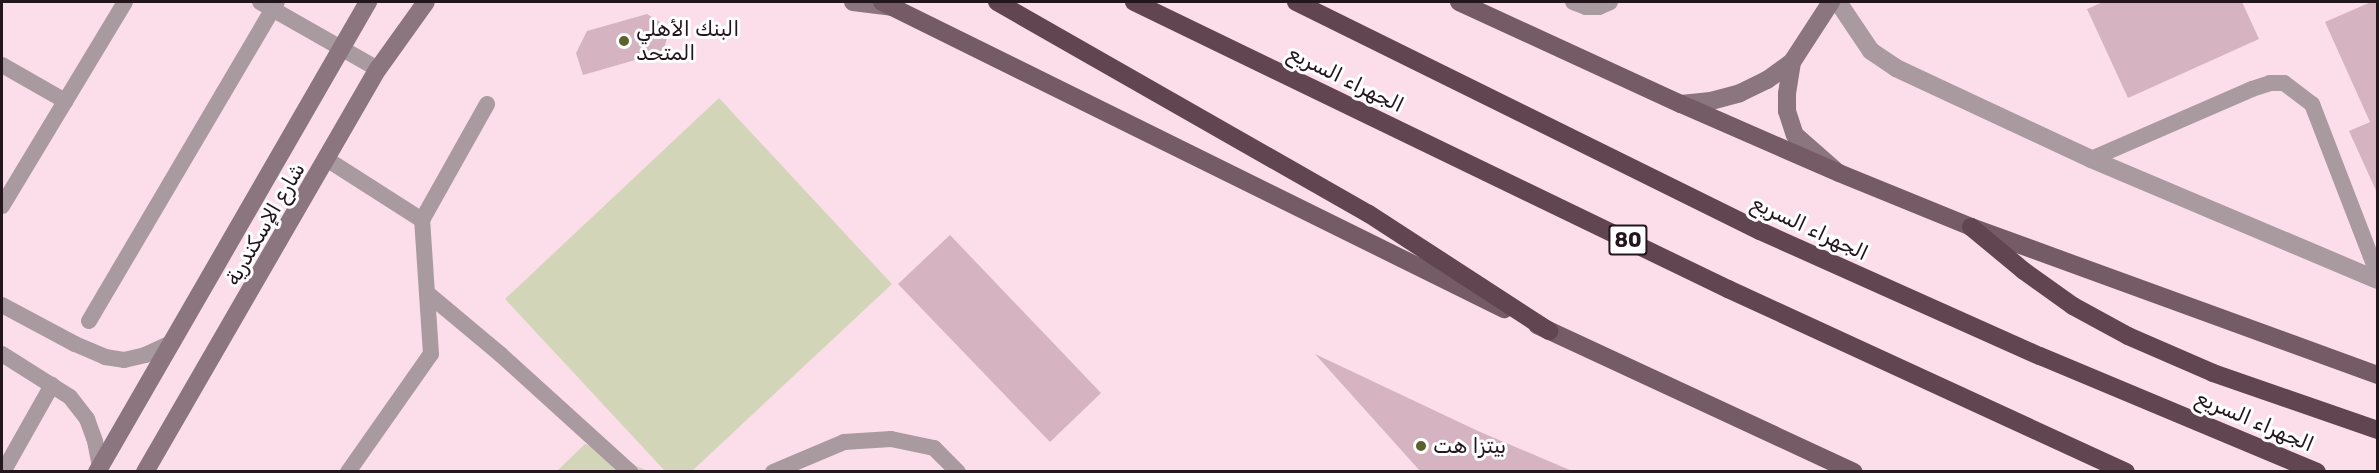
<!DOCTYPE html>
<meta charset="utf-8">
<style>
body{margin:0}
#map{position:relative;width:2379px;height:473px;overflow:hidden;background:#fbdeea;font-family:Rubik,Cairo,sans-serif}
div>[style]{position:absolute}
.green>*{inset:0;background:#d3d5b9}
.building>*{inset:0;background:#d5b3c1}
.lane>*{height:16px;margin:-8px;padding:0 8px;transform-origin:8px;border-radius:8px;background:#a99aa0}
.street>*{height:18px;margin:-9px;padding:0 9px;transform-origin:9px;border-radius:9px;background:#a99aa0}
.secondary>*{height:18px;margin:-9px;padding:0 9px;transform-origin:9px;border-radius:9px;background:#8b757e}
.primary>*{height:18px;margin:-9px;padding:0 9px;transform-origin:9px;border-radius:9px;background:#745b66}
.highway>*{height:18px;margin:-9px;padding:0 9px;transform-origin:9px;border-radius:9px;background:#614551}
.dots>*{width:16px;height:16px;translate:-50% -50%;box-sizing:border-box;border:3px solid #fff;border-radius:50%}
span{translate:-50% -50%;white-space:nowrap;text-align:center;line-height:1.15;-webkit-text-stroke:6px #fff;paint-order:stroke}
.shield-label span{padding:2px 4px;background:#fff;border:2px solid;border-radius:4px;-webkit-text-stroke-width:0}
.shield-label{font-size:20px;color:#23161c;font-weight:700}
.poi-label{font-size:21px;color:#23161c}
.left{translate:0 -50%;text-align:left}
.street-label{font-size:21px;color:#23161c}
.frame{position:absolute;inset:0;border:3px solid #23161c;pointer-events:none}
</style>
<div id="map">
<div class="green">
<div style="clip-path:polygon(719px 98px,892px 284px,692px 471px,665px 471px,505px 299px)"></div>
<div style="clip-path:polygon(585px 444px,648px 471px,556px 472px)"></div>
</div>
<div class="building">
<div style="clip-path:polygon(2103px 2px,2242px 2px,2259px 39px,2128px 98px,2087px 9px)"></div>
<div style="clip-path:polygon(2371px 2px,2378px 2px,2378px 195px,2349px 131px,2370px 122px,2325px 22px)"></div>
<div style="clip-path:polygon(647px 14px,670px 28px,663px 52px,583px 75px,576px 53px,587px 31px)"></div>
<div style="clip-path:polygon(950px 235px,1101px 393px,1050px 442px,898px 284px)"></div>
<div style="clip-path:polygon(1315px 354px,1478px 431px,1572px 471px,1420px 471px)"></div>
</div>
<div class="lane">
<div style="left:260px;top:2px;width:136px;rotate:29.6deg"></div>
<div style="left:1573px;top:2px;width:14px;rotate:21deg"></div>
<div style="left:1586px;top:7px;width:13px"></div>
<div style="left:1599px;top:7px;width:12px;rotate:-24deg"></div>
<div style="left:2px;top:65px;width:73px;rotate:29.7deg"></div>
<div style="left:2091px;top:159px;width:176px;rotate:-23.5deg"></div>
<div style="left:2252px;top:89px;width:19px;rotate:-18deg"></div>
<div style="left:2270px;top:83px;width:14px"></div>
<div style="left:2284px;top:83px;width:35px;rotate:37deg"></div>
<div style="left:2312px;top:104px;width:183px;rotate:68.9deg"></div>
<div style="left:328px;top:160px;width:112px;rotate:32.6deg"></div>
<div style="left:2px;top:206px;width:238px;rotate:-58.9deg"></div>
<div style="left:427px;top:293px;width:95px;rotate:39.9deg"></div>
<div style="left:500px;top:354px;width:176px;rotate:42.2deg"></div>
<div style="left:2px;top:305px;width:83px;rotate:28.1deg"></div>
<div style="left:75px;top:344px;width:33px;rotate:23deg"></div>
<div style="left:105px;top:357px;width:19px;rotate:9deg"></div>
<div style="left:124px;top:360px;width:22px;rotate:-13deg"></div>
<div style="left:145px;top:355px;width:31px;rotate:-25deg"></div>
<div style="left:89px;top:321px;width:370px;rotate:-59.5deg"></div>
<div style="left:2px;top:354px;width:80px;rotate:32.3deg"></div>
<div style="left:70px;top:397px;width:28px;rotate:52deg"></div>
<div style="left:87px;top:419px;width:23px;rotate:70deg"></div>
<div style="left:95px;top:441px;width:26px;rotate:79deg"></div>
<div style="left:3px;top:472px;width:100px;rotate:-60.6deg"></div>
<div style="left:348px;top:472px;width:144px;rotate:-54.9deg"></div>
<div style="left:431px;top:354px;width:134px;rotate:-93.8deg"></div>
<div style="left:422px;top:220px;width:133px;rotate:-60.7deg"></div>
<div style="left:773px;top:472px;width:77px;rotate:-22.9deg"></div>
<div style="left:844px;top:442px;width:47px;rotate:-3.7deg"></div>
<div style="left:891px;top:439px;width:44px;rotate:11.8deg"></div>
<div style="left:934px;top:448px;width:34px;rotate:45deg"></div>
</div>
<div class="street">
<div style="left:1838px;top:2px;width:59px;rotate:56deg"></div>
<div style="left:1871px;top:51px;width:30px;rotate:34deg"></div>
<div style="left:1896px;top:68px;width:215px;rotate:25deg"></div>
<div style="left:2091px;top:159px;width:311px;rotate:22.9deg"></div>
</div>
<div class="secondary">
<div style="left:853px;top:2px;width:39px;rotate:7deg"></div>
<div style="left:1792px;top:62px;width:32px;rotate:99deg"></div>
<div style="left:1787px;top:94px;width:17px;rotate:90deg"></div>
<div style="left:1787px;top:111px;width:25px;rotate:72deg"></div>
<div style="left:1795px;top:135px;width:53px;rotate:41.2deg"></div>
<div style="left:1681px;top:104px;width:30px;rotate:-6deg"></div>
<div style="left:1711px;top:101px;width:30px;rotate:-15deg"></div>
<div style="left:1740px;top:93px;width:30px;rotate:-26deg"></div>
<div style="left:1767px;top:80px;width:31px;rotate:-36deg"></div>
<div style="left:1792px;top:62px;width:72px;rotate:-57deg"></div>
<div style="left:97px;top:472px;width:543px;rotate:-60.03deg"></div>
<div style="left:145px;top:472px;width:466px;rotate:-60deg"></div>
<div style="left:378px;top:69px;width:82px;rotate:-54.4deg"></div>
</div>
<div class="primary">
<div style="left:882px;top:2px;width:694px;rotate:26.27deg"></div>
<div style="left:1459px;top:2px;width:244px;rotate:24.7deg"></div>
<div style="left:1681px;top:104px;width:172px;rotate:23.6deg"></div>
<div style="left:1839px;top:173px;width:143px;rotate:22.2deg"></div>
<div style="left:1971px;top:227px;width:433px;rotate:20deg"></div>
<div style="left:1537px;top:325px;width:349px;rotate:24.9deg"></div>
</div>
<div class="highway">
<div style="left:997px;top:2px;width:428px;rotate:29.7deg"></div>
<div style="left:1369px;top:214px;width:215px;rotate:33deg"></div>
<div style="left:1134px;top:2px;width:660px;rotate:25.79deg"></div>
<div style="left:1728px;top:289px;width:438px;rotate:24.7deg"></div>
<div style="left:1296px;top:2px;width:517px;rotate:26.27deg"></div>
<div style="left:1760px;top:231px;width:307px;rotate:24.1deg"></div>
<div style="left:2040px;top:356px;width:300px;rotate:22.7deg"></div>
<div style="left:1971px;top:227px;width:69px;rotate:39.7deg"></div>
<div style="left:2024px;top:271px;width:60px;rotate:35.5deg"></div>
<div style="left:2073px;top:306px;width:63px;rotate:28.6deg"></div>
<div style="left:2128px;top:336px;width:93px;rotate:23.5deg"></div>
<div style="left:2213px;top:373px;width:175px;rotate:19.1deg"></div>
</div>
<div class="dots">
<div style="left:624px;top:41px;background:#5e602e"></div>
<div style="left:1421px;top:446px;background:#5e602e"></div>
</div>
<div class="shield-label">
<span style="left:1628px;top:240px">80</span>
</div>
<div class="poi-label">
<span class="left" style="left:636px;top:41px">البنك الأهلي<br>المتحد</span>
<span class="left" style="left:1433px;top:446px">بيتزا هت</span>
</div>
<div class="street-label">
<span style="left:1346px;top:79px;rotate:26deg">الجهراء السريع</span>
<span style="left:265px;top:224px;rotate:-60deg">شارع الإسكندرية</span>
<span style="left:1810px;top:228px;rotate:25deg">الجهراء السريع</span>
<span style="left:2255px;top:421px;rotate:23deg">الجهراء السريع</span>
</div>
<div class="frame"></div>
</div>
